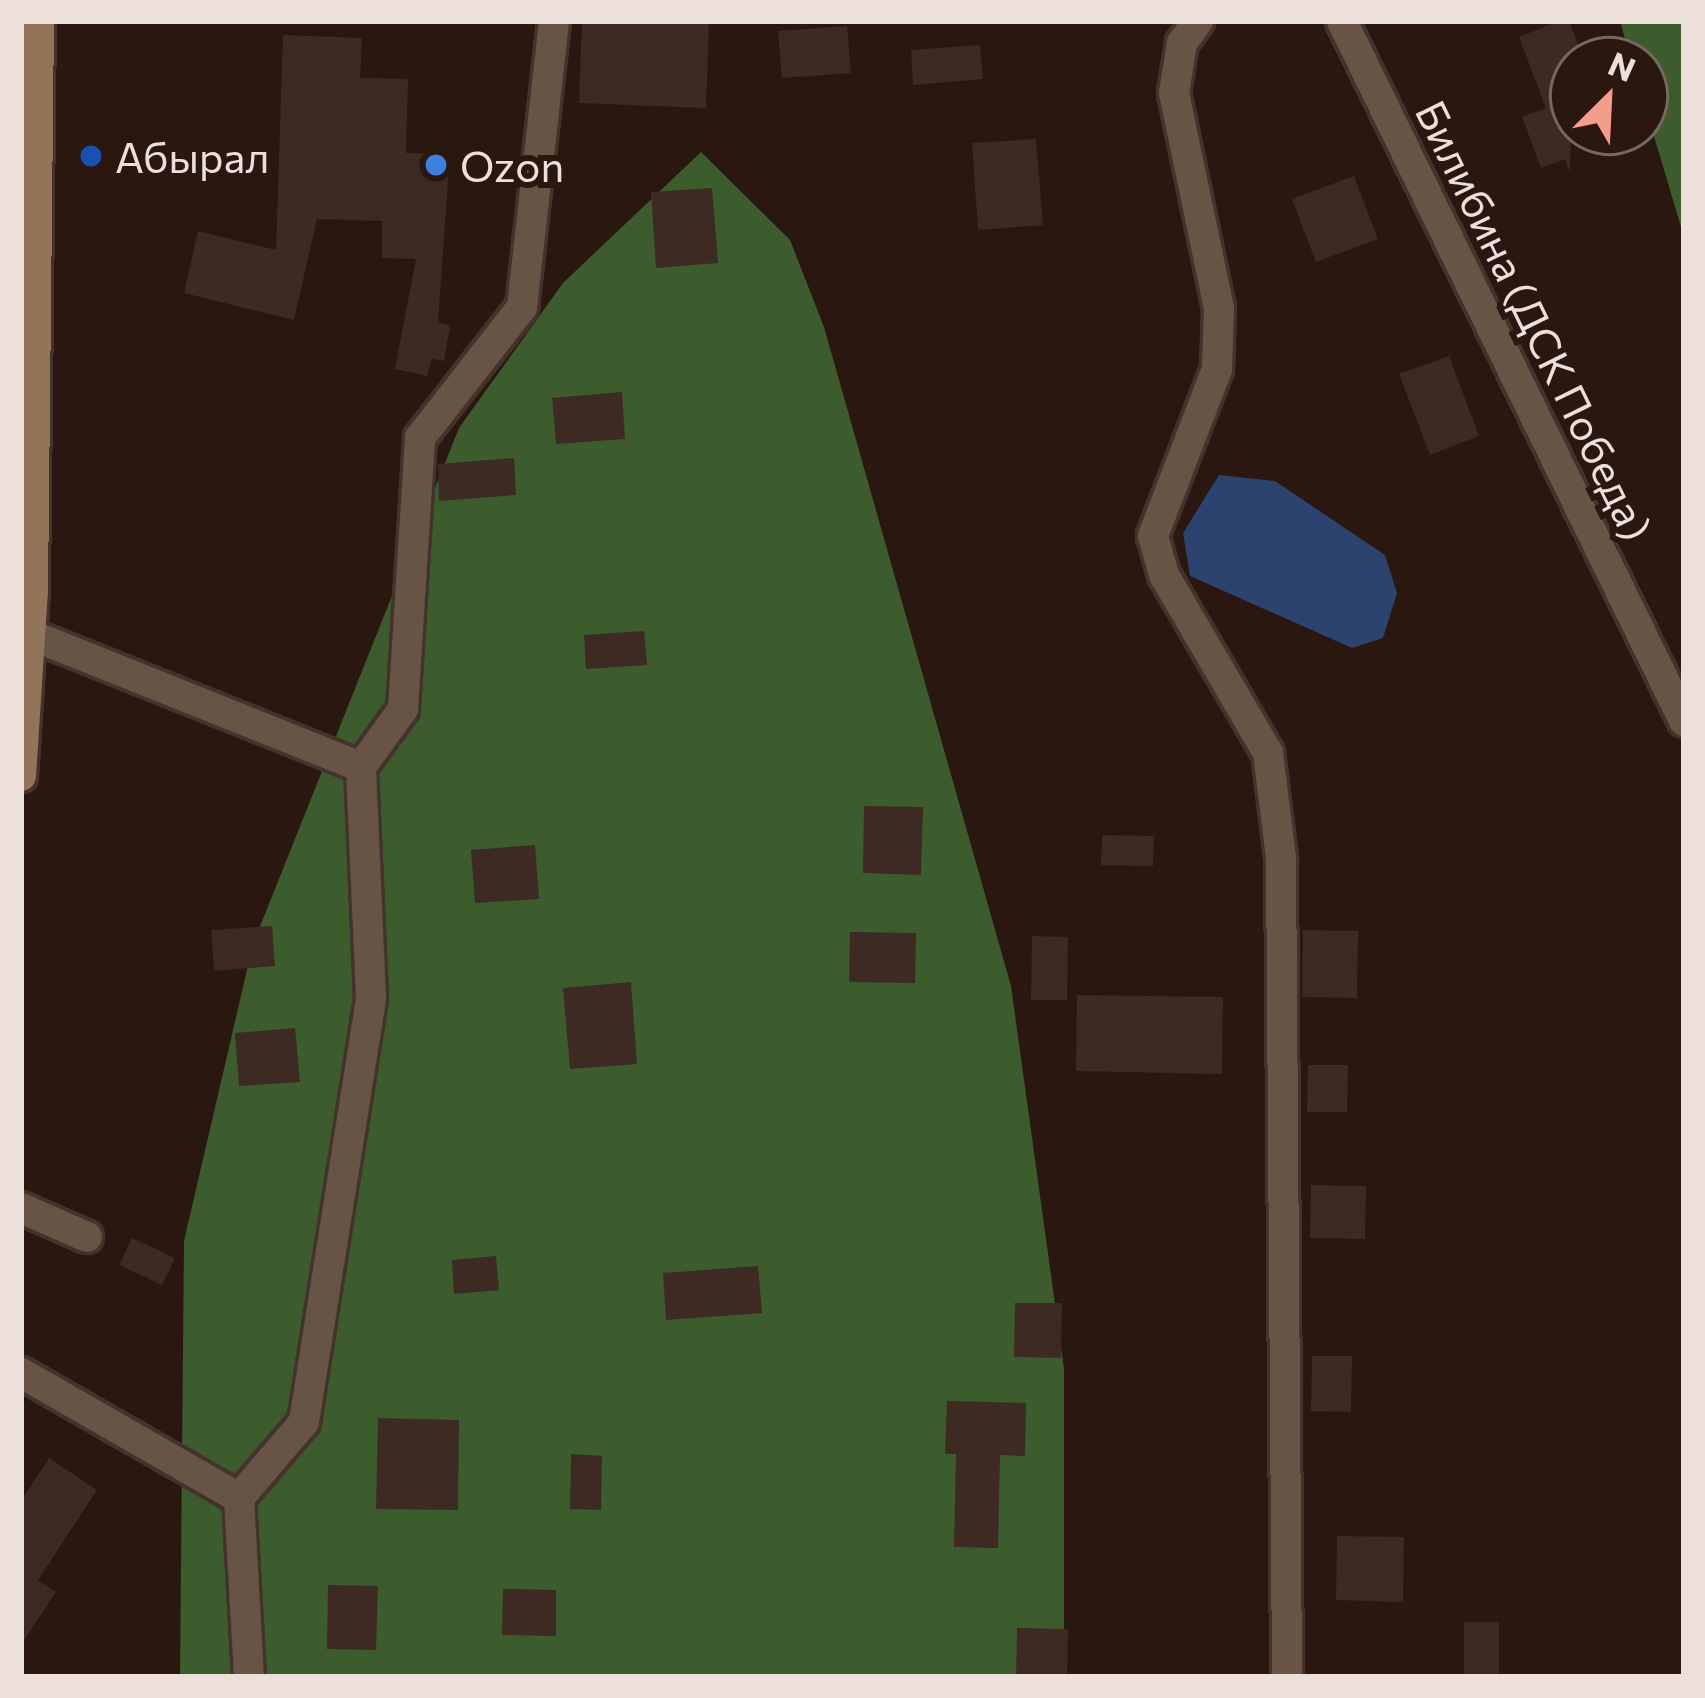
<!DOCTYPE html>
<meta charset="utf-8">
<style>
body{margin:0}
#map{position:relative;width:1705px;height:1698px;overflow:hidden;background:#291710;font-family:Commissioner,sans-serif}
div>[style]{position:absolute}
.forest>*{inset:0;background:#3c5c2e}
.water>*{inset:0;background:#2b436e}
.building>*{inset:0;background:#3d2a22}
.roads{filter:drop-shadow(3px 0 #44332c) drop-shadow(-3px 0 #44332c) drop-shadow(0 3px #44332c) drop-shadow(0 -3px #44332c)}
.street>*{height:30px;margin:-15px;padding:0 15px;transform-origin:15px;border-radius:15px;background:#675444}
.secondary>*{height:30px;margin:-15px;padding:0 15px;transform-origin:15px;border-radius:15px;background:#927459}
.dots>*{width:33px;height:33px;translate:-50% -50%;box-sizing:border-box;border:6px solid #291710;border-radius:50%}
span{translate:-50% -50%;white-space:nowrap;text-align:center;line-height:1.15;-webkit-text-stroke:12px #291710;paint-order:stroke}
.poi-label{font-size:42px;color:#ede0db}
.left{translate:0 -50%;text-align:left}
.street-label{font-size:42px;color:#ede0db}
.frame{position:absolute;inset:0;border:24px solid #ede0db;pointer-events:none}
.north{position:absolute;left:1549px;top:36px;width:120px;height:120px;box-sizing:border-box;background:#291710;border:3px solid #776761;border-radius:50%;rotate:24deg;font-size:33px;font-weight:700;line-height:48px;text-align:center;color:#ede0db}
.north::after{content:'';display:block;margin:auto;width:42px;height:54px;background:#f49d8b;clip-path:polygon(50% 0,100% 100%,50% 72%,0 100%)}
</style>
<div id="map">
<div class="forest">
<div style="clip-path:polygon(1620px 21px,1684px 21px,1684px 237px,1645px 106px,1645px 60px,1631px 60px)"></div>
<div style="clip-path:polygon(701px 152px,790px 240px,824px 327px,1011px 986px,1064px 1369px,1064px 1677px,180px 1677px,184px 1241px,253px 944px,459px 428px,563px 283px)"></div>
</div>
<div class="water">
<div style="clip-path:polygon(1219px 475px,1275px 481px,1385px 555px,1397px 593px,1383px 638px,1352px 648px,1190px 576px,1183px 533px)"></div>
</div>
<div class="building">
<div style="clip-path:polygon(582px 21px,709px 21px,706px 108px,579px 103px)"></div>
<div style="clip-path:polygon(1559px 21px,1569px 21px,1584px 60px,1573px 60px,1570px 172px,1565px 159px,1541px 168px,1522px 117px,1546px 108px,1519px 37px)"></div>
<div style="clip-path:polygon(847px 26px,851px 73px,782px 78px,778px 31px)"></div>
<div style="clip-path:polygon(283px 35px,362px 38px,360px 78px,408px 79px,406px 153px,450px 154px,438px 323px,450px 325px,444px 361px,432px 359px,427px 376px,395px 369px,416px 259px,382px 258px,382px 221px,317px 219px,294px 320px,184px 293px,198px 231px,276px 250px)"></div>
<div style="clip-path:polygon(980px 45px,983px 79px,913px 85px,911px 50px)"></div>
<div style="clip-path:polygon(1036px 139px,1043px 225px,978px 230px,972px 143px)"></div>
<div style="clip-path:polygon(1354px 176px,1378px 239px,1316px 262px,1292px 199px)"></div>
<div style="clip-path:polygon(712px 188px,718px 263px,656px 268px,651px 192px)"></div>
<div style="clip-path:polygon(1449px 356px,1479px 436px,1430px 455px,1399px 374px)"></div>
<div style="clip-path:polygon(622px 392px,625px 439px,556px 444px,552px 398px)"></div>
<div style="clip-path:polygon(514px 458px,516px 495px,439px 501px,438px 464px)"></div>
<div style="clip-path:polygon(644px 631px,647px 665px,586px 669px,584px 635px)"></div>
<div style="clip-path:polygon(864px 806px,923px 807px,921px 875px,863px 873px)"></div>
<div style="clip-path:polygon(1102px 835px,1154px 836px,1153px 866px,1101px 865px)"></div>
<div style="clip-path:polygon(535px 845px,539px 899px,475px 903px,471px 850px)"></div>
<div style="clip-path:polygon(272px 926px,275px 966px,214px 971px,211px 930px)"></div>
<div style="clip-path:polygon(1303px 930px,1358px 931px,1357px 998px,1302px 997px)"></div>
<div style="clip-path:polygon(850px 932px,916px 933px,915px 983px,849px 982px)"></div>
<div style="clip-path:polygon(1032px 936px,1068px 937px,1067px 1000px,1031px 1000px)"></div>
<div style="clip-path:polygon(631px 982px,637px 1064px,570px 1069px,563px 988px)"></div>
<div style="clip-path:polygon(1077px 995px,1223px 997px,1222px 1074px,1076px 1071px)"></div>
<div style="clip-path:polygon(295px 1028px,300px 1082px,239px 1086px,235px 1033px)"></div>
<div style="clip-path:polygon(1308px 1065px,1348px 1065px,1347px 1112px,1307px 1112px)"></div>
<div style="clip-path:polygon(1311px 1185px,1366px 1186px,1365px 1239px,1310px 1238px)"></div>
<div style="clip-path:polygon(132px 1238px,175px 1258px,162px 1285px,119px 1265px)"></div>
<div style="clip-path:polygon(496px 1256px,499px 1290px,454px 1294px,452px 1260px)"></div>
<div style="clip-path:polygon(758px 1266px,762px 1313px,666px 1320px,663px 1273px)"></div>
<div style="clip-path:polygon(1015px 1303px,1062px 1303px,1061px 1358px,1014px 1357px)"></div>
<div style="clip-path:polygon(1312px 1356px,1352px 1356px,1351px 1412px,1311px 1411px)"></div>
<div style="clip-path:polygon(947px 1401px,1026px 1403px,1025px 1456px,1000px 1455px,998px 1548px,954px 1547px,956px 1454px,945px 1454px)"></div>
<div style="clip-path:polygon(378px 1418px,459px 1420px,458px 1510px,376px 1509px)"></div>
<div style="clip-path:polygon(571px 1454px,602px 1456px,601px 1510px,570px 1509px)"></div>
<div style="clip-path:polygon(49px 1458px,97px 1490px,38px 1580px,56px 1592px,21px 1645px,21px 1501px)"></div>
<div style="clip-path:polygon(1337px 1536px,1404px 1537px,1403px 1602px,1336px 1600px)"></div>
<div style="clip-path:polygon(328px 1585px,378px 1586px,376px 1650px,327px 1649px)"></div>
<div style="clip-path:polygon(503px 1589px,556px 1590px,556px 1636px,502px 1635px)"></div>
<div style="clip-path:polygon(1464px 1622px,1499px 1622px,1499px 1677px,1464px 1677px)"></div>
<div style="clip-path:polygon(1017px 1628px,1068px 1629px,1067px 1677px,1016px 1677px)"></div>
</div>
<div class="roads">
<div class="street">
<div style="left:1198px;top:21px;width:27px;rotate:126deg"></div>
<div style="left:1182px;top:43px;width:51px;rotate:99.1deg"></div>
<div style="left:1174px;top:93px;width:220px;rotate:78.2deg"></div>
<div style="left:1219px;top:308px;width:61px;rotate:91.9deg"></div>
<div style="left:1217px;top:369px;width:179px;rotate:111deg"></div>
<div style="left:1153px;top:536px;width:41px;rotate:74.2deg"></div>
<div style="left:1164px;top:575px;width:206px;rotate:59.7deg"></div>
<div style="left:1268px;top:753px;width:106px;rotate:82.9deg"></div>
<div style="left:1281px;top:858px;width:819px;rotate:89.58deg"></div>
<div style="left:1342px;top:21px;width:779px;rotate:63.96deg"></div>
<div style="left:31px;top:635px;width:355px;rotate:21.8deg"></div>
<div style="left:21px;top:1208px;width:72px;rotate:23.7deg"></div>
<div style="left:21px;top:1373px;width:251px;rotate:29.8deg"></div>
<div style="left:249px;top:1677px;width:179px;rotate:-93.2deg"></div>
<div style="left:239px;top:1498px;width:100px;rotate:-49.5deg"></div>
<div style="left:304px;top:1422px;width:429px;rotate:-81deg"></div>
<div style="left:371px;top:998px;width:231px;rotate:-92.5deg"></div>
<div style="left:361px;top:767px;width:72px;rotate:-54.1deg"></div>
<div style="left:403px;top:709px;width:272px;rotate:-86.4deg"></div>
<div style="left:420px;top:438px;width:166px;rotate:-52.1deg"></div>
<div style="left:522px;top:307px;width:288px;rotate:-83.6deg"></div>
</div>
<div class="secondary">
<div style="left:21px;top:776px;width:184px;rotate:-86.3deg"></div>
<div style="left:33px;top:592px;width:571px;rotate:-89.4deg"></div>
</div>
</div>
<div class="dots">
<div style="left:91px;top:156px;background:#1a4fb4"></div>
<div style="left:436px;top:165px;background:#3f7fe0"></div>
</div>
<div class="poi-label">
<span class="left" style="left:115px;top:156px">Абырал</span>
<span class="left" style="left:460px;top:165px">Ozon</span>
</div>
<div class="street-label">
<span style="left:1535px;top:320px;rotate:64deg">Билибина (ДСК Победа)</span>
</div>
<div class="frame"></div>
<div class="north">N</div>
</div>
